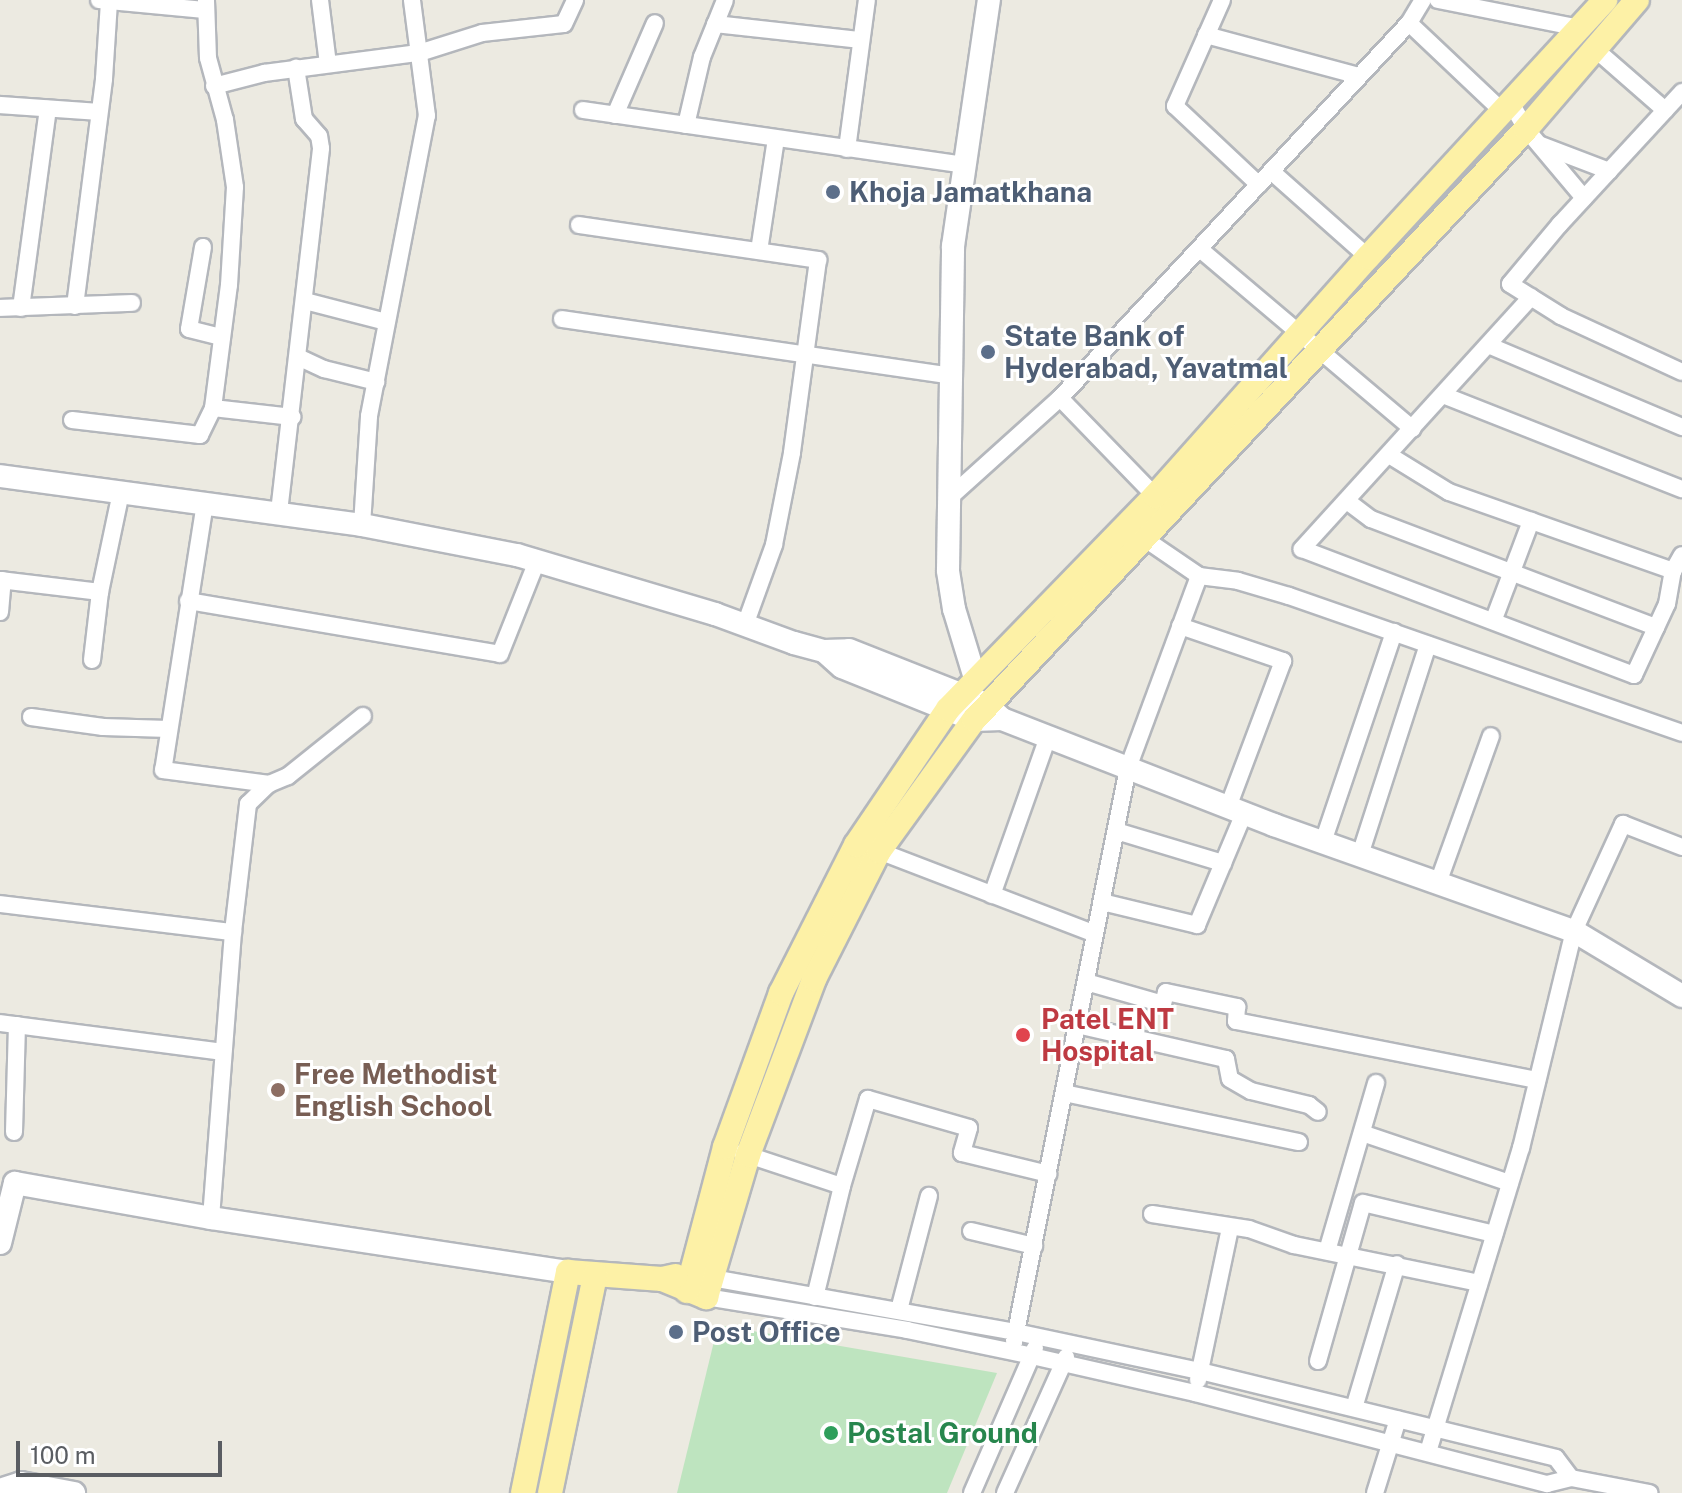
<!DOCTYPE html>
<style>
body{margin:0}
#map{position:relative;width:1682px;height:1493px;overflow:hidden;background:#eceae1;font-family:"Public Sans",sans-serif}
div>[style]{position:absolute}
.green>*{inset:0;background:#bee4bf}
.roads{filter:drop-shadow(2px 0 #b4b7bc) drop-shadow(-2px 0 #b4b7bc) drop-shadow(0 2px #b4b7bc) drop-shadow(0 -2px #b4b7bc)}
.street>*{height:16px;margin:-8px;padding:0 8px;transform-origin:8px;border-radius:8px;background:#fff}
.secondary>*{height:22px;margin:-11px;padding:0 11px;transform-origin:11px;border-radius:11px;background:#fff}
.primary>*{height:24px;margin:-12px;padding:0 12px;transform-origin:12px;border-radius:12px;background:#fdf1a6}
.dots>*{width:22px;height:22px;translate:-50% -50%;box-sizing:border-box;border:4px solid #fff;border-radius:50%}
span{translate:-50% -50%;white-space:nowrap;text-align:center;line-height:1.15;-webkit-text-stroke:6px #fff;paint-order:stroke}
.service-label{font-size:28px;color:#4e5e75;font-weight:700}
.left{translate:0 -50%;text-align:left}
.health-label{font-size:28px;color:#be3a42;font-weight:700}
.education-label{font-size:28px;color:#785e54;font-weight:700}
.leisure-label{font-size:28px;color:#27864d;font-weight:700}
.scale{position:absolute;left:16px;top:1441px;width:206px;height:36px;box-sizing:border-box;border:4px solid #5a5d62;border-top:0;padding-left:10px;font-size:24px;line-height:28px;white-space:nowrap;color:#5a5d62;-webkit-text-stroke:6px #fff;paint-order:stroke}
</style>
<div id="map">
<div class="green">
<div style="clip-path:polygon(718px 1325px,997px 1373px,947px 1493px,677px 1493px)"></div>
</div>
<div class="roads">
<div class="street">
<div style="left:99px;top:0;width:106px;rotate:5.4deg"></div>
<div style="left:320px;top:0;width:64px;rotate:82.9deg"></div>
<div style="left:1222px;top:0;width:116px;rotate:113.9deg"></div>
<div style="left:1175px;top:106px;width:115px;rotate:43.2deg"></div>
<div style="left:1438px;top:0;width:145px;rotate:11.2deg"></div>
<div style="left:1409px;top:23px;width:129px;rotate:43.4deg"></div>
<div style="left:715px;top:24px;width:147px;rotate:6.3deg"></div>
<div style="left:1206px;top:35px;width:158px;rotate:15deg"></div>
<div style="left:1595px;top:49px;width:93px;rotate:41.1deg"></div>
<div style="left:214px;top:86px;width:52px;rotate:-14.6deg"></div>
<div style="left:264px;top:73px;width:156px;rotate:-7.4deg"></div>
<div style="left:419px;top:53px;width:66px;rotate:-17.6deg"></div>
<div style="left:482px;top:33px;width:82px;rotate:-6.3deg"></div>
<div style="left:564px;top:24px;width:26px;rotate:-65deg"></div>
<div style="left:1682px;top:92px;width:180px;rotate:132.7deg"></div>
<div style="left:1560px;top:224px;width:78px;rotate:129.8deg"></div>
<div style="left:1510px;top:284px;width:60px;rotate:32.1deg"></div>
<div style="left:1561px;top:316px;width:133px;rotate:24.8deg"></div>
<div style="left:1511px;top:103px;width:30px;rotate:60deg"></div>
<div style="left:1526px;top:129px;width:90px;rotate:50deg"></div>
<div style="left:0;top:105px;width:99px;rotate:4deg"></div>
<div style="left:583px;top:110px;width:386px;rotate:8.2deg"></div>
<div style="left:615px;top:115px;width:100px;rotate:-66.5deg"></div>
<div style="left:686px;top:125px;width:70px;rotate:-76.8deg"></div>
<div style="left:702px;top:57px;width:61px;rotate:-68deg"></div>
<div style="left:1541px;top:145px;width:73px;rotate:20.9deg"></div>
<div style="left:847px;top:149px;width:150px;rotate:-82.4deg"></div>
<div style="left:1271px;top:171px;width:130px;rotate:41.6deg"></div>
<div style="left:579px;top:225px;width:242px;rotate:8.3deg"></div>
<div style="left:818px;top:260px;width:195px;rotate:97.7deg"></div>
<div style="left:792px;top:453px;width:94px;rotate:101.1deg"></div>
<div style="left:774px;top:545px;width:85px;rotate:109.9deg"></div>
<div style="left:203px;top:247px;width:83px;rotate:99.7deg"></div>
<div style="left:189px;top:329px;width:34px;rotate:14deg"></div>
<div style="left:1201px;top:250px;width:277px;rotate:40.2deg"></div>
<div style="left:759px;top:251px;width:113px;rotate:-81.4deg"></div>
<div style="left:1531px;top:297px;width:341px;rotate:132.3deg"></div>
<div style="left:1302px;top:549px;width:355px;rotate:20.8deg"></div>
<div style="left:1634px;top:675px;width:78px;rotate:-65.1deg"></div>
<div style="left:1667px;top:604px;width:34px;rotate:-80deg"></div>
<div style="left:1673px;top:571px;width:18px;rotate:-61deg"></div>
<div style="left:305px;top:301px;width:84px;rotate:14.5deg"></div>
<div style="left:75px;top:306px;width:229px;rotate:-82.7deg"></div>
<div style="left:104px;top:79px;width:78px;rotate:-86.3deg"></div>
<div style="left:0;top:308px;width:132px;rotate:-2.2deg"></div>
<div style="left:21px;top:308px;width:201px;rotate:-82.3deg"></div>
<div style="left:562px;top:319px;width:393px;rotate:8.3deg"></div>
<div style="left:1488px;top:345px;width:211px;rotate:22.9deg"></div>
<div style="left:298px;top:357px;width:29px;rotate:25deg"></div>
<div style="left:324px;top:369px;width:54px;rotate:14deg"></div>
<div style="left:1443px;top:395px;width:257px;rotate:21.5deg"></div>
<div style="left:1060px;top:398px;width:136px;rotate:45.9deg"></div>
<div style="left:213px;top:408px;width:80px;rotate:6.5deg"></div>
<div style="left:72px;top:420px;width:129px;rotate:6.7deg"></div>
<div style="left:200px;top:435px;width:30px;rotate:-64deg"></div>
<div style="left:213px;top:408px;width:124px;rotate:-82.6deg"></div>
<div style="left:229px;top:285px;width:98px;rotate:-86.5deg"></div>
<div style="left:235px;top:187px;width:68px;rotate:-98.5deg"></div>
<div style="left:225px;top:120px;width:64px;rotate:-105.3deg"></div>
<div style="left:208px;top:58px;width:58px;rotate:-92deg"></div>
<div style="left:1389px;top:455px;width:70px;rotate:31.7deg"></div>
<div style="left:1449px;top:492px;width:238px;rotate:19.4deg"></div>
<div style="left:949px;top:498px;width:149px;rotate:-42deg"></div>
<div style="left:1060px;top:398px;width:512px;rotate:-47.06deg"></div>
<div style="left:1409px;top:23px;width:27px;rotate:-59deg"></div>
<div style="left:1347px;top:501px;width:30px;rotate:37deg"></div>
<div style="left:1371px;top:519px;width:305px;rotate:20.8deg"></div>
<div style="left:205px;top:503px;width:270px;rotate:98.9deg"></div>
<div style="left:163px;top:770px;width:107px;rotate:7.5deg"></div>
<div style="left:279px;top:512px;width:366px;rotate:-83.4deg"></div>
<div style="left:321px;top:148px;width:12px;rotate:-99deg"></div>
<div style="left:319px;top:136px;width:23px;rotate:-131deg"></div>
<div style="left:304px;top:119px;width:52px;rotate:-98.9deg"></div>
<div style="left:362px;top:525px;width:109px;rotate:-86.3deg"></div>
<div style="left:369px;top:416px;width:306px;rotate:-79.1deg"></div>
<div style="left:427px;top:116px;width:117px;rotate:-97.4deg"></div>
<div style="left:1145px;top:539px;width:65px;rotate:34.4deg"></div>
<div style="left:1199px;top:576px;width:39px;rotate:7deg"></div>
<div style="left:1238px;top:581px;width:53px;rotate:16.4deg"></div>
<div style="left:1289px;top:596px;width:416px;rotate:19.2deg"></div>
<div style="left:0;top:580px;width:101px;rotate:6.8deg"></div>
<div style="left:188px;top:601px;width:316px;rotate:9.6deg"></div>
<div style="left:500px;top:654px;width:100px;rotate:-68.3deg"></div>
<div style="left:0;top:612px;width:32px;rotate:-85deg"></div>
<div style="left:1494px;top:619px;width:105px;rotate:-69.3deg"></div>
<div style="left:1180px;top:626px;width:109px;rotate:18.8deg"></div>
<div style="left:1283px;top:661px;width:156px;rotate:110.6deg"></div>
<div style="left:92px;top:660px;width:68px;rotate:-83.3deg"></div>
<div style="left:100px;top:592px;width:102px;rotate:-78.1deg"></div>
<div style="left:31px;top:717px;width:73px;rotate:7.9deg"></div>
<div style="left:103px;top:727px;width:66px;rotate:1.7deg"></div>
<div style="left:1116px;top:831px;width:112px;rotate:16.7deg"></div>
<div style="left:1323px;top:842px;width:222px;rotate:-71.3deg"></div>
<div style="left:879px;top:851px;width:231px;rotate:21deg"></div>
<div style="left:1360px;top:855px;width:221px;rotate:-72.1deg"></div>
<div style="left:1438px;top:883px;width:156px;rotate:-70.2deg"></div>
<div style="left:992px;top:895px;width:168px;rotate:-70.5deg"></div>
<div style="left:1102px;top:902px;width:98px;rotate:13.6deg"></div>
<div style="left:1197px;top:925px;width:121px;rotate:-67.2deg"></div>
<div style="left:0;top:904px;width:235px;rotate:6.9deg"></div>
<div style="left:1086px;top:982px;width:80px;rotate:15.9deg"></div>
<div style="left:1163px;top:1004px;width:12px;rotate:-76deg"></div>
<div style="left:1166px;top:992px;width:73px;rotate:11.9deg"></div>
<div style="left:1237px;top:1007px;width:14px;rotate:94deg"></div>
<div style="left:1236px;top:1021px;width:307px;rotate:11.1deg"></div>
<div style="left:0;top:1023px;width:225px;rotate:7.4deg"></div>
<div style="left:1077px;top:1025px;width:153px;rotate:12.9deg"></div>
<div style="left:1226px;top:1059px;width:20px;rotate:79deg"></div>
<div style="left:1230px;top:1079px;width:24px;rotate:30deg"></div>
<div style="left:1251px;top:1091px;width:60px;rotate:13.6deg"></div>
<div style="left:1309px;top:1105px;width:11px;rotate:38deg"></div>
<div style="left:1064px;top:1093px;width:240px;rotate:11.8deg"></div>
<div style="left:14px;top:1132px;width:107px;rotate:-88.4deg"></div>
<div style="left:1362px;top:1133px;width:156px;rotate:18.7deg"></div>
<div style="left:742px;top:1153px;width:105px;rotate:18.3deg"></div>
<div style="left:1152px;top:1214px;width:98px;rotate:8.8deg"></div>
<div style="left:1249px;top:1229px;width:48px;rotate:19.6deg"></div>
<div style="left:1294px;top:1245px;width:189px;rotate:11.6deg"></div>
<div style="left:211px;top:1218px;width:287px;rotate:-85.6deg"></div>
<div style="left:233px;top:932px;width:129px;rotate:-83.3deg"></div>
<div style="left:248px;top:804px;width:29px;rotate:-44deg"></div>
<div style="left:269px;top:784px;width:21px;rotate:-23deg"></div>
<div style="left:288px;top:776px;width:96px;rotate:-38.7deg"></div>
<div style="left:971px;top:1231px;width:65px;rotate:13.4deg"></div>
<div style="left:1327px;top:1251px;width:175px;rotate:-73.7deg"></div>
<div style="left:712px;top:1278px;width:309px;rotate:10.1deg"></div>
<div style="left:1016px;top:1332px;width:188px;rotate:12deg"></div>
<div style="left:1200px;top:1371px;width:366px;rotate:13.7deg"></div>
<div style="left:1556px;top:1458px;width:25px;rotate:53deg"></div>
<div style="left:706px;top:1297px;width:204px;rotate:9.3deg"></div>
<div style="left:907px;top:1330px;width:128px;rotate:11.7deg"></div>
<div style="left:1032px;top:1356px;width:167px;rotate:12.8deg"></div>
<div style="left:1195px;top:1393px;width:364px;rotate:14.5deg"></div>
<div style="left:1547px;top:1484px;width:25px;rotate:-14deg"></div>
<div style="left:1571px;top:1478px;width:80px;rotate:10.8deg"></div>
<div style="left:815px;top:1297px;width:114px;rotate:-76.3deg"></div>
<div style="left:842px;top:1186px;width:91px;rotate:-73.4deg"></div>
<div style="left:868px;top:1099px;width:105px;rotate:16deg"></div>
<div style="left:969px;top:1128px;width:26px;rotate:106deg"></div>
<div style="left:962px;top:1153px;width:89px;rotate:13.7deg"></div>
<div style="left:899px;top:1310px;width:118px;rotate:-75.3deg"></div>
<div style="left:1014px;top:1342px;width:585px;rotate:-78.77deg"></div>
<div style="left:1128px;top:768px;width:205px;rotate:-69.7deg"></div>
<div style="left:1318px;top:1361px;width:164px;rotate:-74.1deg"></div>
<div style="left:1363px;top:1203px;width:135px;rotate:13.3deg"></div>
<div style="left:1198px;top:1380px;width:155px;rotate:-78.1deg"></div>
<div style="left:1354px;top:1408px;width:150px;rotate:-73.4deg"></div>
<div style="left:1428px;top:1452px;width:318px;rotate:-73deg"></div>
<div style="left:1521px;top:1148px;width:223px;rotate:-76.3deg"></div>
<div style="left:1574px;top:931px;width:118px;rotate:-65.4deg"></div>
<div style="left:1623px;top:824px;width:63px;rotate:21.3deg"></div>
<div style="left:972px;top:1493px;width:158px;rotate:-66.5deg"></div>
<div style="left:1005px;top:1493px;width:149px;rotate:-65.8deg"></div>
<div style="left:1375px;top:1493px;width:77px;rotate:-72.7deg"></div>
</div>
<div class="secondary">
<div style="left:0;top:476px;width:365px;rotate:7.7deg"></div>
<div style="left:362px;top:525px;width:158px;rotate:11deg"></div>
<div style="left:517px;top:555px;width:207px;rotate:16.6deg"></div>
<div style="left:715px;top:614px;width:84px;rotate:20.2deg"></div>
<div style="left:794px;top:643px;width:31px;rotate:15deg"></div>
<div style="left:824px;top:651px;width:25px;rotate:-2deg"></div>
<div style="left:849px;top:650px;width:147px;rotate:21.5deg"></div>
<div style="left:986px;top:704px;width:22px;rotate:43deg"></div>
<div style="left:824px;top:651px;width:24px;rotate:42deg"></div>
<div style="left:842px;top:667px;width:142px;rotate:21.9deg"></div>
<div style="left:974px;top:720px;width:28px;rotate:-2deg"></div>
<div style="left:1002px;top:719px;width:292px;rotate:21.3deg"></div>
<div style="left:1274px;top:825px;width:318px;rotate:19.5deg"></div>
<div style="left:1574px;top:931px;width:126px;rotate:31deg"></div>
<div style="left:975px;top:678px;width:72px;rotate:-106.9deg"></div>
<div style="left:954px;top:609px;width:39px;rotate:-99deg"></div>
<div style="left:948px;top:570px;width:324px;rotate:-89.1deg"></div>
<div style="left:953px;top:246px;width:249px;rotate:-81.7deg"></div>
<div style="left:0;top:1243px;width:62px;rotate:-76deg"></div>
<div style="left:15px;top:1183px;width:199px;rotate:10.1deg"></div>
<div style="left:211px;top:1218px;width:361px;rotate:8.6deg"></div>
<div style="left:0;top:1490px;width:22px;rotate:-18deg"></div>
<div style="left:21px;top:1483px;width:54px;rotate:10.7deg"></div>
</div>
<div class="primary">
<div style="left:662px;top:1279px;width:48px;rotate:22.2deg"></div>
<div style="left:706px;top:1297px;width:148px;rotate:-73.5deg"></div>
<div style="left:748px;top:1155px;width:188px;rotate:-69.4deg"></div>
<div style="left:814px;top:979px;width:144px;rotate:-63.1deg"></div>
<div style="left:879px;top:851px;width:162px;rotate:-54.1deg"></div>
<div style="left:974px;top:720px;width:809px;rotate:-46.95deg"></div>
<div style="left:1526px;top:129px;width:170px;rotate:-49.3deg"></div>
<div style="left:687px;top:1291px;width:149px;rotate:-75.2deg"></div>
<div style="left:725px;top:1147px;width:164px;rotate:-70deg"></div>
<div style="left:781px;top:993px;width:166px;rotate:-63.1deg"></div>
<div style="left:856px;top:845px;width:164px;rotate:-55.9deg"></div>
<div style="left:948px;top:709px;width:297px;rotate:-45.8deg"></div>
<div style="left:1155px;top:496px;width:320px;rotate:-48.3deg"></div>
<div style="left:1368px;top:257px;width:350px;rotate:-47.3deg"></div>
<div style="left:523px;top:1493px;width:226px;rotate:-78.5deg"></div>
<div style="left:568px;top:1272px;width:94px;rotate:4.3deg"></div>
<div style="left:662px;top:1279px;width:14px;rotate:-12deg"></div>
<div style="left:550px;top:1493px;width:223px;rotate:-78.3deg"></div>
</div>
</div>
<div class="dots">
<div style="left:833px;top:192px;background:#5c6f8a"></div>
<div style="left:988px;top:352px;background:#5c6f8a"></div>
<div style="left:1023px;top:1035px;background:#e0444e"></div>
<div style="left:278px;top:1090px;background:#8d6e63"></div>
<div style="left:676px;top:1332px;background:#5c6f8a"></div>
<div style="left:831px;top:1433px;background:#2e9e5b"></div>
</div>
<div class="service-label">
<span class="left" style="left:849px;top:192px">Khoja Jamatkhana</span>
<span class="left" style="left:1004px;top:352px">State Bank of<br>Hyderabad, Yavatmal</span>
<span class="left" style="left:692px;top:1332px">Post Office</span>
</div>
<div class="health-label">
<span class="left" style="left:1041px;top:1035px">Patel ENT<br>Hospital</span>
</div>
<div class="education-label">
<span class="left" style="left:294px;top:1090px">Free Methodist<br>English School</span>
</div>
<div class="leisure-label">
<span class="left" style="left:847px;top:1433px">Postal Ground</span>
</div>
<div class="scale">100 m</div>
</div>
